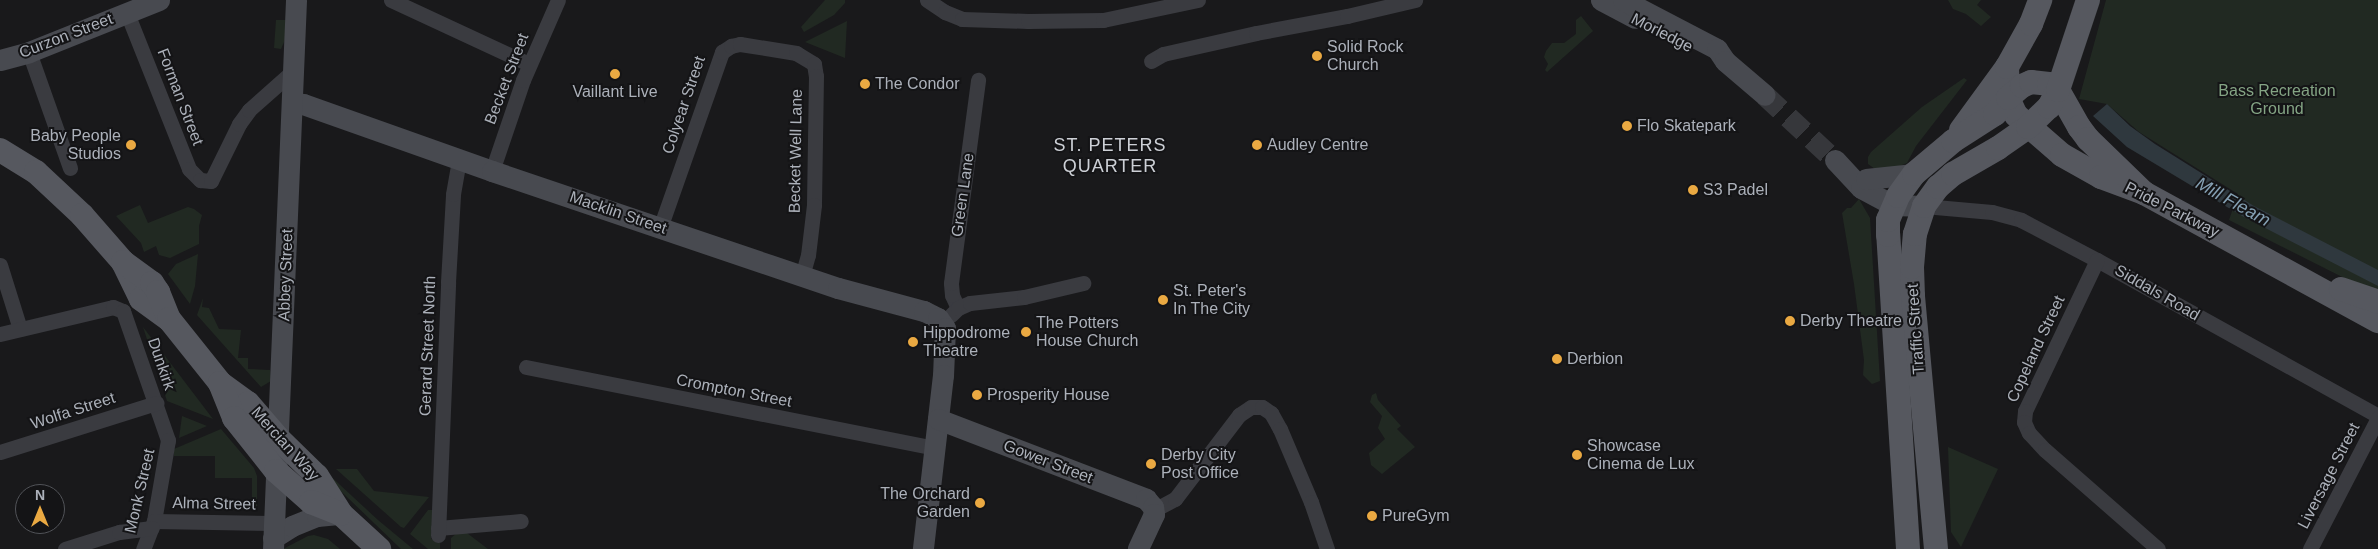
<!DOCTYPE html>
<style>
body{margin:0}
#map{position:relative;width:2378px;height:549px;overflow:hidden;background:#19191b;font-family:Helvetica,sans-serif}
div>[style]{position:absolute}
.green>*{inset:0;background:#212922}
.water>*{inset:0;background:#2f383e}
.secondary-tunnel>*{height:21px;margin-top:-10.5px;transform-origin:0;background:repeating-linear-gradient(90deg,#36373b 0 21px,transparent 0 32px)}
.street>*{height:15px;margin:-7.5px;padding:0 7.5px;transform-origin:7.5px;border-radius:7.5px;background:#3a3b40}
.secondary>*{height:21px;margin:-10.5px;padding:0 10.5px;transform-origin:10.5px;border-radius:10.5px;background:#484a50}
.primary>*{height:24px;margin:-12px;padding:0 12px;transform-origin:12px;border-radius:12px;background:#56585f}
.dots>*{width:14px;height:14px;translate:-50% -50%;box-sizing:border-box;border:2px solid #141416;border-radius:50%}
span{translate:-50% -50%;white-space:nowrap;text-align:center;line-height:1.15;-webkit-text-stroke:4px #141416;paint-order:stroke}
.street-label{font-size:16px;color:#acb1ba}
.poi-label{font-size:16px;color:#acb1ba}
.left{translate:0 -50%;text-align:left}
.right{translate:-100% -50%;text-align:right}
.park-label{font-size:16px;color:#84a484}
.neighbourhood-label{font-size:18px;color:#cdd0d6;letter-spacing:1px}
.water-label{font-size:18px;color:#85a0b3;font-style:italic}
.north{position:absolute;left:15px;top:484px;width:50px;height:50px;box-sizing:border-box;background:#141416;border:1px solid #515358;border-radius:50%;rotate:0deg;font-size:14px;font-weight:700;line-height:20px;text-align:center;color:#acb1ba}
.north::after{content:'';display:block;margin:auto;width:18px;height:22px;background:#eaa942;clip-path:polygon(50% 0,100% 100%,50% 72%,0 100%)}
</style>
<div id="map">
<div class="green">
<div style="clip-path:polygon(825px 0,845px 0,845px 3px,834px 15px,804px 32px,801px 27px)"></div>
<div style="clip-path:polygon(1948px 0,1981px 0,1977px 5px,1991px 17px,1981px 26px,1966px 14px,1953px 9px)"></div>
<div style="clip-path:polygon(2106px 0,2378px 0,2378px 295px,2229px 220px,2238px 194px,2139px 132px,2107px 104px,2079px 99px)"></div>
<div style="clip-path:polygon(1581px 16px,1593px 31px,1547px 72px,1545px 70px,1548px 64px,1544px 57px,1546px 51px,1552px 43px,1564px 43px,1576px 34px,1576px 20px)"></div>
<div style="clip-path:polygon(276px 20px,286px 20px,285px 40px,281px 49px,274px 48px)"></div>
<div style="clip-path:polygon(847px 21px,845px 58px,805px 42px)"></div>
<div style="clip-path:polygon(1964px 78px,1967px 80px,1916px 146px,1907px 163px,1890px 170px,1875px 169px,1868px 164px,1868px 157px,1871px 152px,1922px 107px)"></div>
<div style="clip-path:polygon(1859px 199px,1870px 218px,1880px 381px,1872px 384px,1863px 375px,1864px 360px,1854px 284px,1842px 213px,1847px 208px,1851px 208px)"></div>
<div style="clip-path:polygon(140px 205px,148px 223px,188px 207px,194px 209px,202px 215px,199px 226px,199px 244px,170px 258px,159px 255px,156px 246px,144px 252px,141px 243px,116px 216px)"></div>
<div style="clip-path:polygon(198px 254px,195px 286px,190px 304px,168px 274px,176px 264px)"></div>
<div style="clip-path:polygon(203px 298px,202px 307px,209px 308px,219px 329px,241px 330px,238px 358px,248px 358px,248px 369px,270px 370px,271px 381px,261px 387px,197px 315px)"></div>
<div style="clip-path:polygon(143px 327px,213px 419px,167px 401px)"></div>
<div style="clip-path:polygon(1376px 393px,1378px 400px,1401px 426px,1397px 429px,1415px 447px,1382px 474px,1371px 465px,1369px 453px,1385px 439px,1378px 428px,1382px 416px,1370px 402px,1372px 395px)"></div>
<div style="clip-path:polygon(182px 416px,207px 426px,179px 438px)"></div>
<div style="clip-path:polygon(221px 429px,254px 468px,257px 476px,257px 509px,252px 509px,252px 478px,215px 478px,215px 456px,174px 456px,174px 449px)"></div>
<div style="clip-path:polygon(1948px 447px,1998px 469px,1961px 547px,1951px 532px)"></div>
<div style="clip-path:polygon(336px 469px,357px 469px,374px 491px,429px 497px,404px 528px,401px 527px)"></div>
<div style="clip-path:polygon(325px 471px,378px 520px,413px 549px,401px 549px,323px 474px)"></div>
<div style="clip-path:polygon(428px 510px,433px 510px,431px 539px,440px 540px,440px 549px,428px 549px,410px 534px)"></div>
<div style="clip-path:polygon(457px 533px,467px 533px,488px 549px,451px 549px,451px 538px)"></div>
<div style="clip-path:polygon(314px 535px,328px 539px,340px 549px,283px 549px,308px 536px)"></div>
</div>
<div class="water">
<div style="clip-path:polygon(2107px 104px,2130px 126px,2155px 144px,2254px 206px,2378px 270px,2378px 286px,2242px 216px,2127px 147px,2093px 116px)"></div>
</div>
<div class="secondary-tunnel">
<div style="left:1765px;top:95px;width:96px;rotate:42.9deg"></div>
</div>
<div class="street">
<div style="left:391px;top:0;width:152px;rotate:24.9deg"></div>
<div style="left:927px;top:0;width:22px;rotate:34deg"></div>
<div style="left:945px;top:12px;width:18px;rotate:22deg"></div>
<div style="left:962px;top:19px;width:66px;rotate:1.7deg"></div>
<div style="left:1028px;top:21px;width:75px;rotate:-0.8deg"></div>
<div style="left:1103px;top:20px;width:97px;rotate:-11.9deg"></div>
<div style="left:127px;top:13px;width:168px;rotate:68.3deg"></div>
<div style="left:189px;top:169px;width:16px;rotate:45deg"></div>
<div style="left:200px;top:180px;width:11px;rotate:5deg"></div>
<div style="left:211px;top:181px;width:64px;rotate:-63.8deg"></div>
<div style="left:239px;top:124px;width:17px;rotate:-54deg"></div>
<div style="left:249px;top:110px;width:59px;rotate:-41.6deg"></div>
<div style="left:29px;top:52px;width:123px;rotate:70.5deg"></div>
<div style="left:1151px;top:61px;width:14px;rotate:-30deg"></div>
<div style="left:1163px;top:54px;width:95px;rotate:-12.7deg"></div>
<div style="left:1256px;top:33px;width:93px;rotate:-10.6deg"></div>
<div style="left:1347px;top:16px;width:70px;rotate:-13.2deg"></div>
<div style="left:492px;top:171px;width:96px;rotate:-71.2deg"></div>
<div style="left:523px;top:80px;width:87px;rotate:-66.4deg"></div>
<div style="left:1924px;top:206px;width:68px;rotate:5deg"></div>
<div style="left:1992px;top:212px;width:30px;rotate:15deg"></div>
<div style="left:2021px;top:220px;width:86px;rotate:27.8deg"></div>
<div style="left:2097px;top:260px;width:321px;rotate:29deg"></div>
<div style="left:660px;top:228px;width:187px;rotate:-70.6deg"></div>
<div style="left:722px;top:52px;width:11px;rotate:-34deg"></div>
<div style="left:731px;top:46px;width:9px;rotate:-13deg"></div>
<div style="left:740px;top:44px;width:57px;rotate:9.1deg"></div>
<div style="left:796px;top:53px;width:21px;rotate:31deg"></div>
<div style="left:814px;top:64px;width:12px;rotate:81deg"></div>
<div style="left:816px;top:76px;width:129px;rotate:90.9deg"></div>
<div style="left:814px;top:205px;width:50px;rotate:96.8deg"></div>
<div style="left:808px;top:255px;width:22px;rotate:106deg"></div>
<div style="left:2097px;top:260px;width:167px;rotate:115.5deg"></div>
<div style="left:2025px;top:411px;width:11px;rotate:95deg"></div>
<div style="left:2024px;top:422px;width:12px;rotate:66deg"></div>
<div style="left:2029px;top:433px;width:23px;rotate:47deg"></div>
<div style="left:2045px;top:450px;width:150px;rotate:41.2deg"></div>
<div style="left:0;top:265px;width:67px;rotate:72.6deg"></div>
<div style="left:958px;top:308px;width:14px;rotate:-115deg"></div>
<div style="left:952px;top:295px;width:12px;rotate:-95deg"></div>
<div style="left:951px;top:283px;width:205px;rotate:-82.4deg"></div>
<div style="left:951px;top:315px;width:10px;rotate:-45deg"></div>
<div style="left:958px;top:308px;width:13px;rotate:-23deg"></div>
<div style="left:970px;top:303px;width:54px;rotate:-6.3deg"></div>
<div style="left:1024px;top:297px;width:61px;rotate:-13.3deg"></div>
<div style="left:0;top:334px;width:116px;rotate:-13.4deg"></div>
<div style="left:113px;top:307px;width:11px;rotate:22deg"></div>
<div style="left:123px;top:311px;width:137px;rotate:70.8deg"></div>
<div style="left:168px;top:440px;width:82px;rotate:99.8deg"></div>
<div style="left:154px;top:521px;width:30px;rotate:111deg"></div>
<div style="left:526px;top:367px;width:417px;rotate:11.2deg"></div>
<div style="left:0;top:452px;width:164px;rotate:-17.4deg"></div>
<div style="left:1154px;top:510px;width:24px;rotate:-28deg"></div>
<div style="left:1175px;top:499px;width:106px;rotate:-52.7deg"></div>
<div style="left:1239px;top:415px;width:14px;rotate:-34deg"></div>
<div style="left:1251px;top:407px;width:11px"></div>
<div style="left:1262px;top:407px;width:11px;rotate:34deg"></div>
<div style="left:1271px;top:413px;width:18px;rotate:61deg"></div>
<div style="left:1280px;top:429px;width:79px;rotate:67deg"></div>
<div style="left:1311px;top:502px;width:50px;rotate:71.2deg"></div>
<div style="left:154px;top:521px;width:120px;rotate:1deg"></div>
<div style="left:438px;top:528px;width:83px;rotate:-4.8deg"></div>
<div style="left:438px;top:535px;width:253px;rotate:-87.7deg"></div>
<div style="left:448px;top:282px;width:88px;rotate:-86.7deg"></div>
<div style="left:453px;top:194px;width:35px;rotate:-80deg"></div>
<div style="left:65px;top:549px;width:57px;rotate:-17.5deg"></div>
<div style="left:119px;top:532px;width:33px;rotate:-7deg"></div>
<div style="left:2310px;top:549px;width:148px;rotate:-62.6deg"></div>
</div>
<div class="secondary">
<div style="left:1601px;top:0;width:38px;rotate:28deg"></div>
<div style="left:1623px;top:0;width:106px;rotate:27.5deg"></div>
<div style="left:1717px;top:49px;width:14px;rotate:56deg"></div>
<div style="left:1725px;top:61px;width:52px;rotate:40.4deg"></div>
<div style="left:0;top:60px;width:30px;rotate:-15deg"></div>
<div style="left:29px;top:52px;width:140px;rotate:-21.8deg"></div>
<div style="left:292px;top:103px;width:11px;rotate:5deg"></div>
<div style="left:303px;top:104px;width:201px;rotate:19.5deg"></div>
<div style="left:492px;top:171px;width:365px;rotate:18.7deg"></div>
<div style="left:838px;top:288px;width:89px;rotate:15deg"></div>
<div style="left:924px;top:311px;width:16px;rotate:27deg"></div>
<div style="left:938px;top:318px;width:12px;rotate:55deg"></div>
<div style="left:945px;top:328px;width:47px;rotate:92.4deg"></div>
<div style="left:943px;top:375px;width:175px;rotate:96.6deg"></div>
<div style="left:1835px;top:160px;width:38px;rotate:47deg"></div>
<div style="left:1861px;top:188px;width:36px;rotate:28deg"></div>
<div style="left:1893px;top:205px;width:31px;rotate:2deg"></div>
<div style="left:1866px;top:179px;width:48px;rotate:-5.9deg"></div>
<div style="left:938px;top:419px;width:223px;rotate:21deg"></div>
<div style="left:1146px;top:499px;width:11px;rotate:49deg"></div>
<div style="left:1153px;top:507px;width:7px;rotate:82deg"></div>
<div style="left:1154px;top:514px;width:38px;rotate:115deg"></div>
<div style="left:273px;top:538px;width:22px;rotate:-32deg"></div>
<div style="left:292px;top:526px;width:27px;rotate:-22deg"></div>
<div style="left:317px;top:516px;width:24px;rotate:-5deg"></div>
<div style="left:273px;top:549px;width:549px;rotate:-87.6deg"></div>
</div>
<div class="primary">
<div style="left:2007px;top:67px;width:31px;rotate:88deg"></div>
<div style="left:2008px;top:98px;width:19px;rotate:65deg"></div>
<div style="left:2016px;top:115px;width:61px;rotate:41deg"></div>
<div style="left:2062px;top:155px;width:45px;rotate:29.4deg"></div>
<div style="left:2101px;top:177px;width:46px;rotate:20.4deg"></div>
<div style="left:2144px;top:193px;width:267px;rotate:28.7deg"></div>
<div style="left:1961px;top:130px;width:78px;rotate:-53.9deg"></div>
<div style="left:2007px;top:67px;width:49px;rotate:-60.8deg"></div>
<div style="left:2031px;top:24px;width:26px;rotate:-69deg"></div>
<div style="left:0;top:150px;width:42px;rotate:31.4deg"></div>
<div style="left:36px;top:172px;width:63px;rotate:43.1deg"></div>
<div style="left:82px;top:215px;width:62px;rotate:48.9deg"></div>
<div style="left:123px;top:262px;width:41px;rotate:64.1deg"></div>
<div style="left:141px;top:299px;width:34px;rotate:36deg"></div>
<div style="left:123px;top:262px;width:36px;rotate:36deg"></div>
<div style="left:152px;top:283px;width:11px;rotate:56deg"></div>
<div style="left:158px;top:292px;width:29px;rotate:68deg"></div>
<div style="left:169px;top:319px;width:82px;rotate:51.4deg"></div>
<div style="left:220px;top:383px;width:34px;rotate:36deg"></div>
<div style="left:248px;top:403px;width:46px;rotate:49.4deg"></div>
<div style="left:278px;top:438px;width:54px;rotate:44.3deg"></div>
<div style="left:317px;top:476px;width:45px;rotate:57.7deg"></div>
<div style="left:341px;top:514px;width:52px;rotate:42.6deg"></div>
<div style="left:2341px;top:289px;width:39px;rotate:19deg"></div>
<div style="left:220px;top:383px;width:38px;rotate:68deg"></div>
<div style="left:234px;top:418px;width:68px;rotate:51.6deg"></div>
<div style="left:276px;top:471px;width:47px;rotate:41.5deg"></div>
<div style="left:311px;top:502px;width:32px;rotate:22deg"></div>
<div style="left:1908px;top:549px;width:315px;rotate:-93.6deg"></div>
<div style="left:1888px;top:235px;width:15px;rotate:-90deg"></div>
<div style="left:1888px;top:220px;width:26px;rotate:-67deg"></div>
<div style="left:1898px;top:196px;width:27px;rotate:-54deg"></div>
<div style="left:1914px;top:174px;width:51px;rotate:-40.2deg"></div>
<div style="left:1953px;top:141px;width:50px;rotate:-32.7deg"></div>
<div style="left:1995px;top:114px;width:21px;rotate:-51deg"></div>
<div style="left:2008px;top:98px;width:18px;rotate:-41deg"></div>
<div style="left:2022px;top:86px;width:10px;rotate:-24deg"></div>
<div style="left:2031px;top:82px;width:18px;rotate:6deg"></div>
<div style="left:2049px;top:84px;width:11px;rotate:34deg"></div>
<div style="left:2058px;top:90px;width:43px;rotate:60.4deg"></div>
<div style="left:2079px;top:127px;width:15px;rotate:53deg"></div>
<div style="left:2088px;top:139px;width:78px;rotate:44deg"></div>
<div style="left:1936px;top:549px;width:254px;rotate:-95.2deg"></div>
<div style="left:1913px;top:296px;width:29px;rotate:-92deg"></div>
<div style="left:1912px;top:267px;width:33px;rotate:-85deg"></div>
<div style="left:1915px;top:234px;width:29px;rotate:-72deg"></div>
<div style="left:1924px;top:206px;width:24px;rotate:-54deg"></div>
<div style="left:1938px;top:187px;width:20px;rotate:-41deg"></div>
<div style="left:1953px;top:174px;width:52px;rotate:-30deg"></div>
<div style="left:1998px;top:148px;width:37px;rotate:-35deg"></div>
<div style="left:2028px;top:127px;width:29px;rotate:-44deg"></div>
<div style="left:2049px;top:107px;width:19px;rotate:-62deg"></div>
<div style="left:2058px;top:90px;width:95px;rotate:-71.6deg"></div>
</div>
<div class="dots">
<div style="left:1317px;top:56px;background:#eaa942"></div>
<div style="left:615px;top:74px;background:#eaa942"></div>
<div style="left:865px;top:84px;background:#eaa942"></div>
<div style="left:1627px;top:126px;background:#eaa942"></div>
<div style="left:131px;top:145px;background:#eaa942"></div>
<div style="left:1257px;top:145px;background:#eaa942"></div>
<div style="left:1693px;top:190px;background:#eaa942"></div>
<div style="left:1163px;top:300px;background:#eaa942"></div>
<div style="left:1790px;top:321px;background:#eaa942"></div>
<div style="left:1026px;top:332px;background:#eaa942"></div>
<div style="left:913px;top:342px;background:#eaa942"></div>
<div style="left:1557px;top:359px;background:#eaa942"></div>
<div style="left:977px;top:395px;background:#eaa942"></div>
<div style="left:1577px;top:455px;background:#eaa942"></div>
<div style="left:1151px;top:464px;background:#eaa942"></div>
<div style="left:980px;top:503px;background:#eaa942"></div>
<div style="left:1372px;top:516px;background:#eaa942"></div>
</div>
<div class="street-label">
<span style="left:1662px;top:33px;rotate:27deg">Morledge</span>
<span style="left:66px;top:36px;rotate:-21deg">Curzon Street</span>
<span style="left:507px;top:79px;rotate:-69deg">Becket Street</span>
<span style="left:180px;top:97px;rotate:69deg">Forman Street</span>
<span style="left:684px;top:105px;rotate:-71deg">Colyear Street</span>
<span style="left:796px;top:151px;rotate:-89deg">Becket Well Lane</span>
<span style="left:963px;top:195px;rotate:-82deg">Green Lane</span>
<span style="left:2172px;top:210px;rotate:27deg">Pride Parkway</span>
<span style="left:618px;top:213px;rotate:19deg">Macklin Street</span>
<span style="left:286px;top:275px;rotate:-88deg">Abbey Street</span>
<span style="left:2157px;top:293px;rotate:30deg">Siddals Road</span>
<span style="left:1916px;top:329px;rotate:-94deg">Traffic Street</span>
<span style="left:428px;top:346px;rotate:-88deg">Gerard Street North</span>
<span style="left:2036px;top:349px;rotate:-65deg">Copeland Street</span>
<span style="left:161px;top:364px;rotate:71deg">Dunkirk</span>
<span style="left:734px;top:391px;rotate:11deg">Crompton Street</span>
<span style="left:73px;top:411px;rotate:-18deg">Wolfa Street</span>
<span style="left:285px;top:444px;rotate:48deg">Mercian Way</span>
<span style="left:1048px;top:462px;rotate:21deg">Gower Street</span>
<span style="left:2329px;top:476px;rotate:-63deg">Liversage Street</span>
<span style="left:140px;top:491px;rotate:-77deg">Monk Street</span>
<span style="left:214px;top:504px;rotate:1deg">Alma Street</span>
</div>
<div class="poi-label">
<span class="left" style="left:1327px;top:56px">Solid Rock<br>Church</span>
<span class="left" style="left:875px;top:84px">The Condor</span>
<span style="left:615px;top:92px">Vaillant Live</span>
<span class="left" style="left:1637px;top:126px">Flo Skatepark</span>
<span class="right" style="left:121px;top:145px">Baby People<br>Studios</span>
<span class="left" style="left:1267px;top:145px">Audley Centre</span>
<span class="left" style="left:1703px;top:190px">S3 Padel</span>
<span class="left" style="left:1173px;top:300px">St. Peter's<br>In The City</span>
<span class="left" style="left:1800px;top:321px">Derby Theatre</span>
<span class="left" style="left:1036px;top:332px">The Potters<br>House Church</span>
<span class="left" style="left:923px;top:342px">Hippodrome<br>Theatre</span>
<span class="left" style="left:1567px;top:359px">Derbion</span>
<span class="left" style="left:987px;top:395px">Prosperity House</span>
<span class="left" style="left:1587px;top:455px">Showcase<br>Cinema de Lux</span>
<span class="left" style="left:1161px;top:464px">Derby City<br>Post Office</span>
<span class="right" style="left:970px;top:503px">The Orchard<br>Garden</span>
<span class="left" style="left:1382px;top:516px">PureGym</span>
</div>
<div class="park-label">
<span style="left:2277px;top:100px">Bass Recreation<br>Ground</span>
</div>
<div class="neighbourhood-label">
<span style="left:1110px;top:156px">ST. PETERS<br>QUARTER</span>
</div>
<div class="water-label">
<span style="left:2233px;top:202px;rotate:29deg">Mill Fleam</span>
</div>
<div class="north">N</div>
</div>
